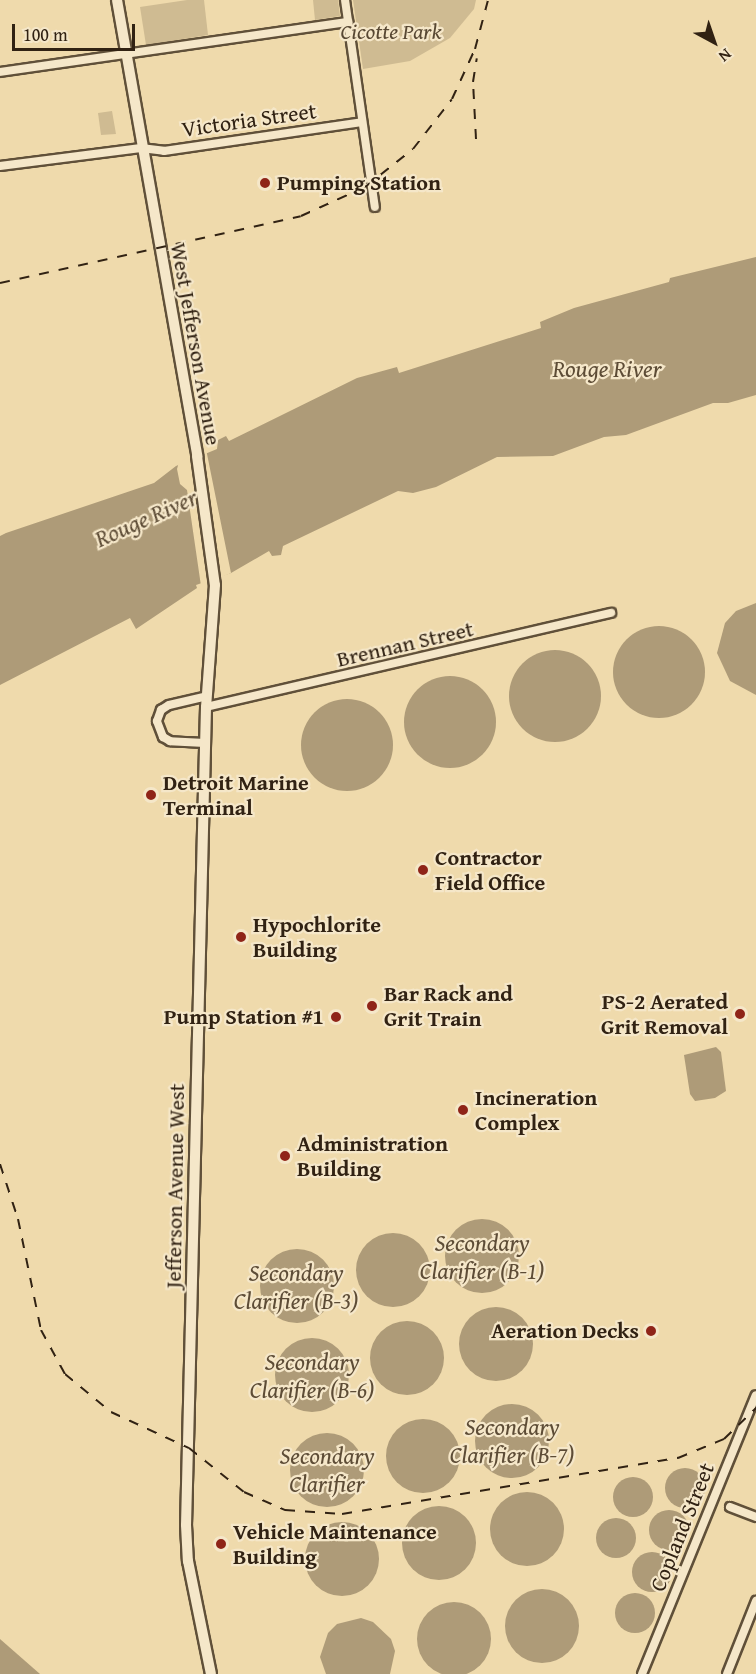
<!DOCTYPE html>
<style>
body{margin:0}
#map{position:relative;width:756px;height:1674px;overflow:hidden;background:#efdaac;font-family:"Gentium Book Plus",serif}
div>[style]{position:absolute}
.green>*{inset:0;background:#cfbb92}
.water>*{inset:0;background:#ae9b78}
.round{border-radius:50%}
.pier>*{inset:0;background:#efdaac}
.roads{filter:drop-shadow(2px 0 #605039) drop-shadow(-2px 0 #605039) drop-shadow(0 2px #605039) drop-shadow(0 -2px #605039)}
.street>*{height:8px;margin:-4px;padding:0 4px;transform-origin:4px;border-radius:4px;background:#f5e7c9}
.secondary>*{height:10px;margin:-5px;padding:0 5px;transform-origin:5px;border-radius:5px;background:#f5e7c9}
.rail>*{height:2px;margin-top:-1px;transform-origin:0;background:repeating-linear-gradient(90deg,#312213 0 10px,transparent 0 20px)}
.dots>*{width:16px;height:16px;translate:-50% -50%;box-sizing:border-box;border:3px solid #f5e7c9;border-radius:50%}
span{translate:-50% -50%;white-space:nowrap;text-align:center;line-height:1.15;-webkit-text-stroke:4.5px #f5e7c9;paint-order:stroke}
.park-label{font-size:22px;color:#584833;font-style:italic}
.street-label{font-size:22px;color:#312213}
.poi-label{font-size:22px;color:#312213;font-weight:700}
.left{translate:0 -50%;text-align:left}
.right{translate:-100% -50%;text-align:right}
.water-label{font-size:24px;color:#5d4c36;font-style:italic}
.north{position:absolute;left:684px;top:12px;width:60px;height:60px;-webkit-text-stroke:4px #f5e7c9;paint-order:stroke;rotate:140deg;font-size:16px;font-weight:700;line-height:24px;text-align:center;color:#312213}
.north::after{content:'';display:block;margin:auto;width:21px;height:27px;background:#312213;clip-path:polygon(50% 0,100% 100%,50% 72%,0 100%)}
.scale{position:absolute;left:12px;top:24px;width:123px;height:27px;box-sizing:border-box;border:3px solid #312213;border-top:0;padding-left:8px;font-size:18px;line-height:21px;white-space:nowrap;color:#312213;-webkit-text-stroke:4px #f5e7c9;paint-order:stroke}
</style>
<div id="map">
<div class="green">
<div style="clip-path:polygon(187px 0,204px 0,208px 35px,146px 45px,140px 7px)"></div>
<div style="clip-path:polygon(313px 0,338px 0,340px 16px,315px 20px)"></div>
<div style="clip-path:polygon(353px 0,476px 0,474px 9px,450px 38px,410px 61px,363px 69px)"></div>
<div style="clip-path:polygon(112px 111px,116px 134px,101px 135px,98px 113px)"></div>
</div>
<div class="water">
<div style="clip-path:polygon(756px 257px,756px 395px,728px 403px,713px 403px,626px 435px,604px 437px,553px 456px,497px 457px,436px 487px,413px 493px,398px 491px,283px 546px,281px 555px,272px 556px,269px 551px,231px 573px,196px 585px,197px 588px,136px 629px,130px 618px,0 685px,0 536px,6px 533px,154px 483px,176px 466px,217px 449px,218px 440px,226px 436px,229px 441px,357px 378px,397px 367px,399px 373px,541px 328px,540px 322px,574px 308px,669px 282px,670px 278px)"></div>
<div style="clip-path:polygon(756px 603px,756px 695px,730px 681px,717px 653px,725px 623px,736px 611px)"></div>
<div class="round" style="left:613px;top:626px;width:92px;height:92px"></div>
<div class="round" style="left:509px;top:650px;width:92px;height:92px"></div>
<div class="round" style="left:404px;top:676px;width:92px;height:92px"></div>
<div class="round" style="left:301px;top:699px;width:92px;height:92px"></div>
<div style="clip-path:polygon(716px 1047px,721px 1052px,726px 1091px,715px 1098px,695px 1101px,690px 1094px,684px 1055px)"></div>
<div class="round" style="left:445px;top:1219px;width:74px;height:74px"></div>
<div class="round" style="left:356px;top:1233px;width:74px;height:74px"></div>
<div class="round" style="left:260px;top:1249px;width:74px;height:74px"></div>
<div class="round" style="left:459px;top:1307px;width:74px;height:74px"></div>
<div class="round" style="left:370px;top:1321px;width:74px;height:74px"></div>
<div class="round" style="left:275px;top:1338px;width:74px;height:74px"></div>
<div class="round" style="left:475px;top:1404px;width:74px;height:74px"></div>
<div class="round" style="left:386px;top:1419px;width:74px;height:74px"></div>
<div class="round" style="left:290px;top:1433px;width:74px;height:74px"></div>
<div class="round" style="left:665px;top:1468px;width:40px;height:40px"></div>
<div class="round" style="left:613px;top:1477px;width:40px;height:40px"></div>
<div class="round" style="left:490px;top:1492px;width:74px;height:74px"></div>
<div class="round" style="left:402px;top:1506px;width:74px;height:74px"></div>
<div class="round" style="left:649px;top:1510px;width:40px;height:40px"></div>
<div class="round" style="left:596px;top:1518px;width:40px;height:40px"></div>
<div class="round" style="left:305px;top:1522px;width:74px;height:74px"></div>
<div class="round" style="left:632px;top:1552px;width:40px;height:40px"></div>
<div class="round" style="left:505px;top:1589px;width:74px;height:74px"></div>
<div class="round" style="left:615px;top:1593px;width:40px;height:40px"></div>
<div class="round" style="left:417px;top:1602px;width:74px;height:74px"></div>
<div style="clip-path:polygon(361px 1618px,373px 1622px,391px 1639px,395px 1651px,390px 1674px,326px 1674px,320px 1657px,328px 1633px,337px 1624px)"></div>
<div style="clip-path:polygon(0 1639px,40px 1674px,0 1674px)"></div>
</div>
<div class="pier">
<div style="clip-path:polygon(206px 449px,231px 573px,201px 586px,187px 490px,180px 484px,177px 469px,179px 462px)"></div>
</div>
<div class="roads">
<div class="street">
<div style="left:345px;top:0;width:209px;rotate:81.8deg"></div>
<div style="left:0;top:72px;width:352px;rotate:-8.2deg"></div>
<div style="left:0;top:166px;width:142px;rotate:-7.3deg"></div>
<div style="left:141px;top:148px;width:23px;rotate:7deg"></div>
<div style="left:164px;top:151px;width:200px;rotate:-8.3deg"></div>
<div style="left:206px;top:707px;width:416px;rotate:-13.1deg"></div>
<div style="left:205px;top:743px;width:35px;rotate:-177deg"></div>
<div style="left:170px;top:741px;width:8px;rotate:-150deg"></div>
<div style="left:163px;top:737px;width:17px;rotate:-111deg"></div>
<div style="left:157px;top:721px;width:12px;rotate:-70deg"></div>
<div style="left:161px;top:710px;width:9px;rotate:-32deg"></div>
<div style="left:169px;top:705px;width:39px;rotate:-13deg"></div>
<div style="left:730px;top:1507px;width:28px;rotate:21deg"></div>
<div style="left:642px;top:1674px;width:301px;rotate:-67.8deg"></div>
<div style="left:727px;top:1674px;width:79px;rotate:-68.3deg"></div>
</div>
<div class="secondary">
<div style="left:117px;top:0;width:463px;rotate:80deg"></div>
<div style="left:197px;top:456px;width:130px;rotate:82.1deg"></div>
<div style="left:215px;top:585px;width:122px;rotate:94.2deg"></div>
<div style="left:206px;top:707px;width:818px;rotate:91.4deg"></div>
<div style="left:186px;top:1525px;width:36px;rotate:87deg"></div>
<div style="left:188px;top:1561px;width:115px;rotate:78.5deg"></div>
</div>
</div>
<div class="rail">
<div style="left:476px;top:139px;width:57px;rotate:-93deg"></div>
<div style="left:473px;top:82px;width:24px;rotate:-81deg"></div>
<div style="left:0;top:283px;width:308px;rotate:-12.5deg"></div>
<div style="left:301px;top:216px;width:70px;rotate:-24.4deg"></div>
<div style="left:365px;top:187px;width:61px;rotate:-38.4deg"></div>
<div style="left:413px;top:149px;width:63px;rotate:-52deg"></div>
<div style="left:452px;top:99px;width:55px;rotate:-65.3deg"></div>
<div style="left:475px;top:49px;width:51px;rotate:-75.1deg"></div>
<div style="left:0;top:1164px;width:58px;rotate:71.9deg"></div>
<div style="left:18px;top:1219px;width:113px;rotate:78.3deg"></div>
<div style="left:41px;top:1330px;width:50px;rotate:61.4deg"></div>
<div style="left:65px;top:1374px;width:60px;rotate:39.6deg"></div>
<div style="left:111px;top:1412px;width:86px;rotate:24.8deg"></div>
<div style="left:189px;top:1448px;width:70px;rotate:38.7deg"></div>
<div style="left:244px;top:1492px;width:45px;rotate:23.7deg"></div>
<div style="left:285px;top:1510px;width:57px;rotate:4deg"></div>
<div style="left:342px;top:1514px;width:341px;rotate:-9.5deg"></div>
<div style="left:678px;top:1458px;width:50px;rotate:-22.4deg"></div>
<div style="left:724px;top:1439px;width:45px;rotate:-44.1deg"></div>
</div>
<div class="dots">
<div style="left:265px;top:183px;background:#8f2418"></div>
<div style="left:151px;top:795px;background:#8f2418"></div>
<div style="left:423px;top:870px;background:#8f2418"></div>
<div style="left:241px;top:937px;background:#8f2418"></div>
<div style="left:372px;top:1006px;background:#8f2418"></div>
<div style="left:740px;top:1014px;background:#8f2418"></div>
<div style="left:336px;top:1017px;background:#8f2418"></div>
<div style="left:463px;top:1110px;background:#8f2418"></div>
<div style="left:285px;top:1156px;background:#8f2418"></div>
<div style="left:651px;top:1331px;background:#8f2418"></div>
<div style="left:221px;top:1544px;background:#8f2418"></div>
</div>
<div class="park-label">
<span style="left:391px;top:32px">Cicotte Park</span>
</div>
<div class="street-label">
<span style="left:249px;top:120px;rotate:-8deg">Victoria Street</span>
<span style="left:196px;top:344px;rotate:80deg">West Jefferson Avenue</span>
<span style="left:405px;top:644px;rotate:-13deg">Brennan Street</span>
<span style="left:175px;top:1186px;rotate:-89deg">Jefferson Avenue West</span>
<span style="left:682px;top:1527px;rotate:-68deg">Copland Street</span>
</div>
<div class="poi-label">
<span class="left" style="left:277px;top:183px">Pumping Station</span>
<span class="left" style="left:163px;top:795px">Detroit Marine<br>Terminal</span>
<span class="left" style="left:435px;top:870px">Contractor<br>Field Office</span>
<span class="left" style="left:253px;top:937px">Hypochlorite<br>Building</span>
<span class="left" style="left:384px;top:1006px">Bar Rack and<br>Grit Train</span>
<span class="right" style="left:728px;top:1014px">PS-2 Aerated<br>Grit Removal</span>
<span class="right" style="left:324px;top:1017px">Pump Station #1</span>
<span class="left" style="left:475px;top:1110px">Incineration<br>Complex</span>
<span class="left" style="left:297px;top:1156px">Administration<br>Building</span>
<span class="right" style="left:639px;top:1331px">Aeration Decks</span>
<span class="left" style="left:233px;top:1544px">Vehicle Maintenance<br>Building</span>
</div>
<div class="water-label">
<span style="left:607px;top:369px">Rouge River</span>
<span style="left:146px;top:518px;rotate:-24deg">Rouge River</span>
<span style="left:482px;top:1257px">Secondary<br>Clarifier (B-1)</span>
<span style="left:296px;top:1287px">Secondary<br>Clarifier (B-3)</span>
<span style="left:312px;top:1376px">Secondary<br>Clarifier (B-6)</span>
<span style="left:512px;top:1441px">Secondary<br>Clarifier (B-7)</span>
<span style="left:327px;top:1470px">Secondary<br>Clarifier</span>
</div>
<div class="north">N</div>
<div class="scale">100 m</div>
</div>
